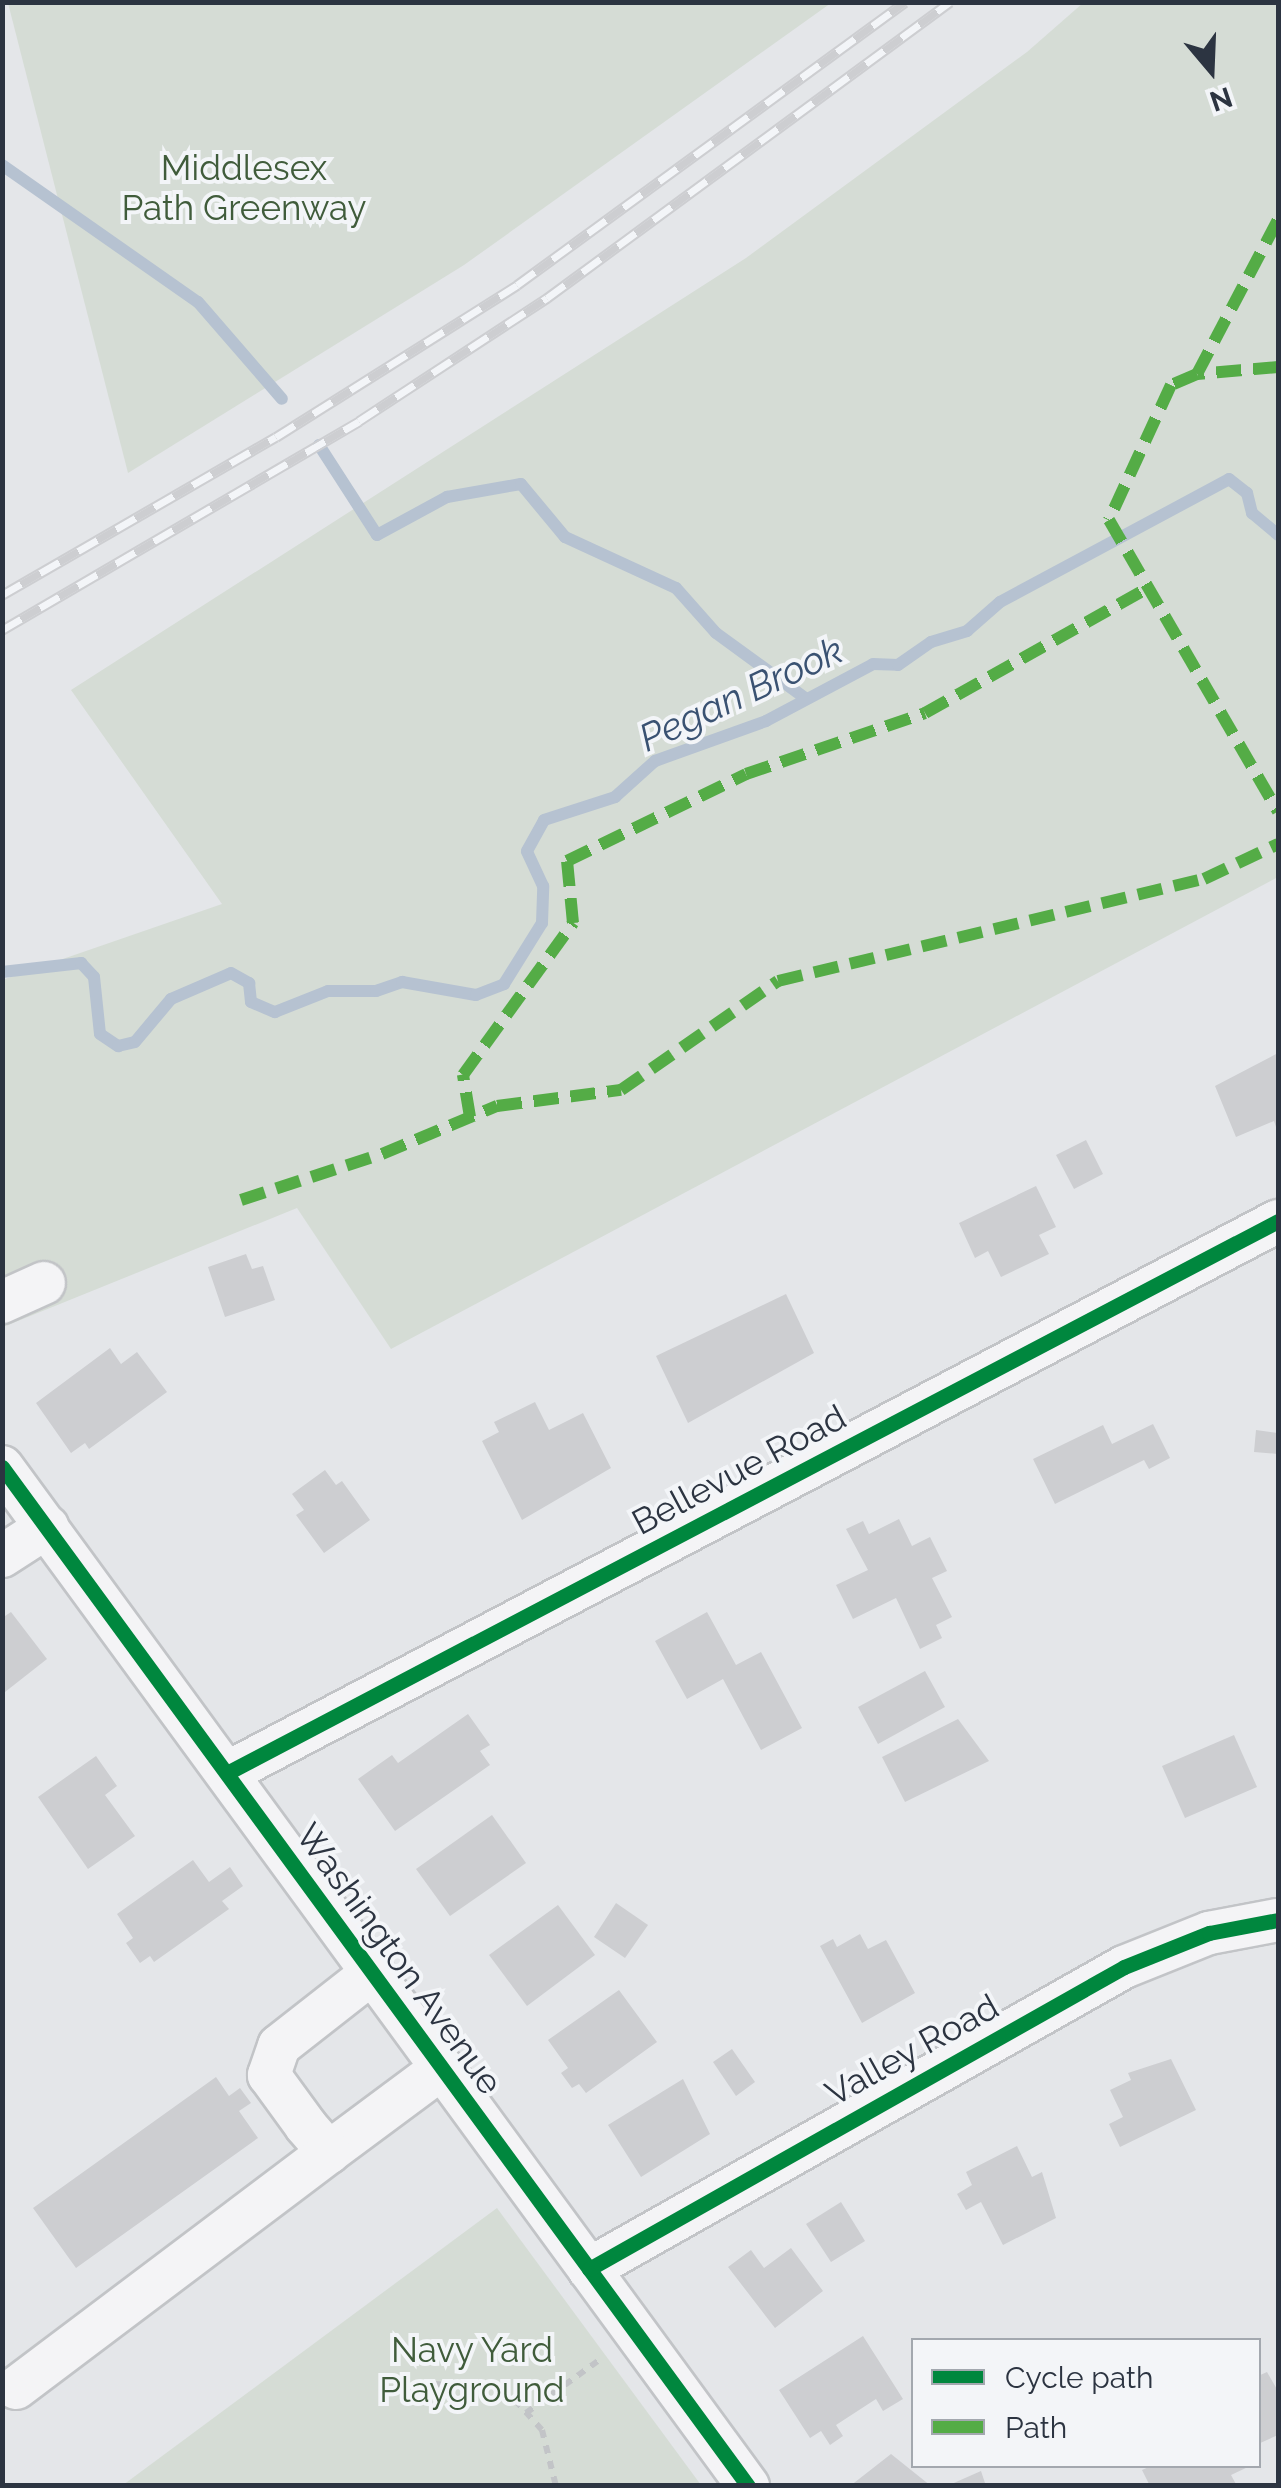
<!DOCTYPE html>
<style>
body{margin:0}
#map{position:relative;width:1281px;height:2488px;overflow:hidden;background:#e4e6e9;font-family:Raleway,sans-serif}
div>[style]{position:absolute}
.green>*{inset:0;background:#d5dcd5}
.stream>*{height:12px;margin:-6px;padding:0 6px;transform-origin:6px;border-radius:6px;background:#b6c2d1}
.building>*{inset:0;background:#cdced1}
.path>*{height:6px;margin-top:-3px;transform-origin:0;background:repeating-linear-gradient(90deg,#c2c4c7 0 8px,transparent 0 16px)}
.roads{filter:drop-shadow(2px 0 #c2c4c7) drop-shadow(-2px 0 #c2c4c7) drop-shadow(0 2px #c2c4c7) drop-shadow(0 -2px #c2c4c7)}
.minor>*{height:42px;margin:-21px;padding:0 21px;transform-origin:21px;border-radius:21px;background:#f4f4f6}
.rail>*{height:11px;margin-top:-5.5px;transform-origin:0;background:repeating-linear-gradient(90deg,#f3f5f8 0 22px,#cdced1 0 44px);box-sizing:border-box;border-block:2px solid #cdced1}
.quiet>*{height:12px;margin-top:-6px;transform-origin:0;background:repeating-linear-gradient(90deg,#54ac46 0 25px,transparent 0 37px)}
.cycleway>*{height:15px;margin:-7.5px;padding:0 7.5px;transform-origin:7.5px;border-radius:7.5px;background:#00873e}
span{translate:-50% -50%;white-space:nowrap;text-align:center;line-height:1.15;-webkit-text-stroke:8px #f3f5f8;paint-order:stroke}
.park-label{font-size:35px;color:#405c3b}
.street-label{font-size:35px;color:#2c3441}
.water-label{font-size:38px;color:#3a5272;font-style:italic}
.frame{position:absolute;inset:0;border:5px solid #2c3441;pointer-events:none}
.legend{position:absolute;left:911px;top:2338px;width:350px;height:130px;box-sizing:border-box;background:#f3f5f8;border:2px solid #a3a8af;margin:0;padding:12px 18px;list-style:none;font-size:30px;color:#2c3441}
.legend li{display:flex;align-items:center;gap:20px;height:50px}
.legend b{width:50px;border:2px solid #a3a8af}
.north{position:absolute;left:1161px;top:20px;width:100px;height:100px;-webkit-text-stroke:8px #f3f5f8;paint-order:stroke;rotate:161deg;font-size:28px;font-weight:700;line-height:40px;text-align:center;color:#2c3441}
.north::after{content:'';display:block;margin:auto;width:35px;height:45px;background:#2c3441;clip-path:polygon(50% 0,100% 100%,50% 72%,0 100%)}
</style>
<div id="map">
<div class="green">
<div style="clip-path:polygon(8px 3px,8px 2px,831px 3px,464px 265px,128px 473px)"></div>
<div style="clip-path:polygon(1083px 3px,1278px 3px,1278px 877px,391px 1349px,297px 1208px,3px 1327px,2px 980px,222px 904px,71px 690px,746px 258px,1027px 52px)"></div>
<div style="clip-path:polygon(497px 2208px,701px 2485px,123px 2485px)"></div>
</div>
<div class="stream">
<div style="left:2px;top:165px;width:239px;rotate:35deg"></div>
<div style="left:198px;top:302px;width:128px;rotate:49.1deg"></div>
<div style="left:319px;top:445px;width:107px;rotate:57.2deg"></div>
<div style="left:377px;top:535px;width:80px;rotate:-28.5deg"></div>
<div style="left:447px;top:497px;width:75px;rotate:-10deg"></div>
<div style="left:521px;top:484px;width:69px;rotate:50.3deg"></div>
<div style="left:565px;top:537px;width:122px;rotate:24.7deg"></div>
<div style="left:676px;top:588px;width:60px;rotate:48.4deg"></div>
<div style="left:716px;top:633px;width:110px;rotate:36.1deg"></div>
<div style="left:2px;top:972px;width:80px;rotate:-6.5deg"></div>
<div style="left:81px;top:963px;width:19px;rotate:47deg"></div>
<div style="left:94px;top:977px;width:57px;rotate:84deg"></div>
<div style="left:100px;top:1034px;width:22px;rotate:34deg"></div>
<div style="left:118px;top:1046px;width:17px;rotate:-13deg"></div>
<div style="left:135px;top:1042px;width:56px;rotate:-50.1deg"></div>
<div style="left:171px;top:999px;width:65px;rotate:-23.4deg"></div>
<div style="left:231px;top:973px;width:21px;rotate:29deg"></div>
<div style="left:249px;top:983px;width:19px;rotate:84deg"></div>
<div style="left:251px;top:1002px;width:26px;rotate:23deg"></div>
<div style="left:275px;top:1012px;width:57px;rotate:-21.6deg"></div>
<div style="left:328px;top:991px;width:48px"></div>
<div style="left:376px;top:991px;width:28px;rotate:-19deg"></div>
<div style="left:402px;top:982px;width:75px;rotate:10deg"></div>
<div style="left:476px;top:995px;width:30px;rotate:-21deg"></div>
<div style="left:504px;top:984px;width:72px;rotate:-58.1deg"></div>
<div style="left:542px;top:923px;width:37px;rotate:-88deg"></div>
<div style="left:543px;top:886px;width:38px;rotate:-115deg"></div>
<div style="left:527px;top:851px;width:35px;rotate:-61deg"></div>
<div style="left:544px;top:820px;width:75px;rotate:-17.9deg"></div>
<div style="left:615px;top:797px;width:54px;rotate:-42deg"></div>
<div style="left:655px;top:761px;width:118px;rotate:-19.8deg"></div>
<div style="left:766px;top:721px;width:121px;rotate:-28deg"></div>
<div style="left:873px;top:664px;width:25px;rotate:2deg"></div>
<div style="left:898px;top:665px;width:40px;rotate:-34.9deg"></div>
<div style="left:931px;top:642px;width:38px;rotate:-17deg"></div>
<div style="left:967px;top:631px;width:44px;rotate:-41.3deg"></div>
<div style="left:1000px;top:602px;width:260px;rotate:-28.2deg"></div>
<div style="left:1229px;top:479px;width:23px;rotate:38deg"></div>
<div style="left:1247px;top:493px;width:21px;rotate:76deg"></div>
<div style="left:1252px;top:513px;width:34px;rotate:40deg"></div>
</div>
<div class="building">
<div style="clip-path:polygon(1278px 1053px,1278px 1133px,1274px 1121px,1236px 1137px,1215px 1086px)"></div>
<div style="clip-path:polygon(1086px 1140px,1103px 1174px,1074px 1189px,1056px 1155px)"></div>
<div style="clip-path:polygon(1036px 1186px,1056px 1227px,1039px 1235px,1049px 1254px,1001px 1277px,988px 1251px,975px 1258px,959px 1223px)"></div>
<div style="clip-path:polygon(246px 1254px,252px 1269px,263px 1266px,275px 1300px,225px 1317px,208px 1267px)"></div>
<div style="clip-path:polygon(786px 1294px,814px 1353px,688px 1423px,656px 1356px)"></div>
<div style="clip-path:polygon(110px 1348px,121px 1364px,137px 1352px,167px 1392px,89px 1449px,85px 1443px,71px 1453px,36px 1403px)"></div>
<div style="clip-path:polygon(535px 1402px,549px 1430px,583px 1413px,611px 1468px,522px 1520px,482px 1441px,499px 1432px,494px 1422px)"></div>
<div style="clip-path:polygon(1153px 1424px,1170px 1458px,1149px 1469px,1144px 1460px,1055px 1504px,1033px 1459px,1103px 1425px,1112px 1444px)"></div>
<div style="clip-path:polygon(1256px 1430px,1278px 1433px,1278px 1454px,1254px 1452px)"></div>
<div style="clip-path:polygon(325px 1470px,336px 1485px,342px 1481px,370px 1520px,324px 1553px,296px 1515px,304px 1510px,292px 1494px)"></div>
<div style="clip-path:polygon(899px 1519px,912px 1546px,930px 1537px,947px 1571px,932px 1578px,952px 1617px,936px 1625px,942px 1638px,920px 1649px,896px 1598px,853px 1619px,836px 1585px,868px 1570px,846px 1529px,863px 1521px,869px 1534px)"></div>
<div style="clip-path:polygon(11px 1612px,47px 1659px,5px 1692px,2px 1618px)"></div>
<div style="clip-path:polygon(707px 1612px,736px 1665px,761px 1652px,802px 1728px,761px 1750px,723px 1679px,687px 1699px,655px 1641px)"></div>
<div style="clip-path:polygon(925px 1671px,945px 1707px,878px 1744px,858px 1707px)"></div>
<div style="clip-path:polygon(468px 1714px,490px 1745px,480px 1751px,490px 1765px,395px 1831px,358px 1779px,392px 1755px,398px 1763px)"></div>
<div style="clip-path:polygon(958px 1719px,989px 1761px,905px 1802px,882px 1757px)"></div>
<div style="clip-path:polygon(1234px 1735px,1257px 1787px,1185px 1818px,1162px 1766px)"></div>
<div style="clip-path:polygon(96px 1756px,117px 1786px,105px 1795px,135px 1836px,88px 1869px,38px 1797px)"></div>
<div style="clip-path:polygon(492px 1815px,526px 1863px,450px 1916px,416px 1869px)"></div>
<div style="clip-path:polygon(193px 1860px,209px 1882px,230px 1867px,243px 1886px,222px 1901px,229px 1909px,154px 1962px,150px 1956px,140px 1963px,126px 1943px,133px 1938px,117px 1914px)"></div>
<div style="clip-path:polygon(616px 1903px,648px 1925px,625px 1958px,594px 1937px)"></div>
<div style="clip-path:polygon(558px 1905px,595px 1955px,527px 2006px,489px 1955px)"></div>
<div style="clip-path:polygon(860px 1934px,868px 1949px,886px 1940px,915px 1993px,862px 2023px,820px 1946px,833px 1939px,837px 1947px)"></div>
<div style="clip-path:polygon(619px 1990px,657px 2042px,586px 2093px,579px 2084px,572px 2088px,561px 2073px,568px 2068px,548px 2040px)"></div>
<div style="clip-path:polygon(732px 2049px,755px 2082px,736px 2096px,713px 2062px)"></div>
<div style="clip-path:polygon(1171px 2059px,1196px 2110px,1120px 2147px,1109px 2124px,1123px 2117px,1110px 2090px,1131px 2080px,1128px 2073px)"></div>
<div style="clip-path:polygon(216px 2077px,229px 2096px,240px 2088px,251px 2103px,239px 2111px,258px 2138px,76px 2268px,33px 2208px)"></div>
<div style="clip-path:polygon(683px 2079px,710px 2134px,641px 2177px,608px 2125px)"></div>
<div style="clip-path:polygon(1017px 2146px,1032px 2177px,1042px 2172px,1056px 2218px,1003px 2245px,981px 2202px,966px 2210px,957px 2194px,972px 2185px,966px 2172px)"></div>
<div style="clip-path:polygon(841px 2202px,865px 2241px,831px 2262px,806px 2224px)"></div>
<div style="clip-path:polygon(791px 2248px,823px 2291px,775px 2328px,728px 2267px,751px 2250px,764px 2268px)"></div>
<div style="clip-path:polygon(863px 2336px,903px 2399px,883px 2411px,876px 2399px,836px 2425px,843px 2436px,830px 2445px,821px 2431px,810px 2438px,779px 2390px)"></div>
<div style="clip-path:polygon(1267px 2372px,1278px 2391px,1278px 2435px,1258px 2444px,1258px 2376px)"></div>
<div style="clip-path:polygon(891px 2454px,931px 2486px,850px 2486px)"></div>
<div style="clip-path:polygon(1151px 2466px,1250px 2466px,1231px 2475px,1237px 2486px,1150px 2486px,1142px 2470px)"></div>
<div style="clip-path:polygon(981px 2471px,986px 2486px,947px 2486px)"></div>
</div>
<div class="path">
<div style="left:435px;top:2384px;width:45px;rotate:5.1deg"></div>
<div style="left:480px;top:2388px;width:37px;rotate:19deg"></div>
<div style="left:515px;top:2400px;width:40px;rotate:48deg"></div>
<div style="left:542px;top:2430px;width:58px;rotate:76deg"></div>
<div style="left:526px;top:2413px;width:94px;rotate:-35.9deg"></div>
</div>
<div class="roads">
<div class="minor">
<div style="left:2px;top:1302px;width:46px;rotate:-24.3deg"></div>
<div style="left:2px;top:1467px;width:1263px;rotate:53.79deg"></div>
<div style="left:2px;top:1556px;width:54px;rotate:-32.8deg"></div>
<div style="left:227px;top:1773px;width:1187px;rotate:-27.71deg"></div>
<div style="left:372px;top:1973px;width:118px;rotate:141.9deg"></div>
<div style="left:279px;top:2046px;width:31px;rotate:109deg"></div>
<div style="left:269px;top:2075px;width:63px;rotate:54deg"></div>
<div style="left:306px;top:2126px;width:35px;rotate:49deg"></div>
<div style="left:329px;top:2152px;width:141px;rotate:-36.6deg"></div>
<div style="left:589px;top:2269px;width:614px;rotate:-29.44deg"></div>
<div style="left:1124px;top:1967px;width:92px;rotate:-21.8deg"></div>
<div style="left:1209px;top:1933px;width:70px;rotate:-10.7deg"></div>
<div style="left:16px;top:2388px;width:392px;rotate:-37deg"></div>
</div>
</div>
<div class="rail">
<div style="left:2px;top:595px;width:316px;rotate:-30deg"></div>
<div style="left:276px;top:437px;width:285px;rotate:-32.2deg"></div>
<div style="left:517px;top:285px;width:480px;rotate:-36.1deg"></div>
<div style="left:2px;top:630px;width:414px;rotate:-30.3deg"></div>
<div style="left:359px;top:421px;width:225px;rotate:-33.2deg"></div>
<div style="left:547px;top:298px;width:500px;rotate:-36.3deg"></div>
</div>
<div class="quiet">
<div style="left:1278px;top:367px;width:81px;rotate:175.1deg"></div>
<div style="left:1197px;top:374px;width:28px;rotate:157deg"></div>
<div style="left:1171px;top:385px;width:149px;rotate:114.7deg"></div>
<div style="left:1109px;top:520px;width:337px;rotate:59.9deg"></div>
<div style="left:1197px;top:374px;width:174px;rotate:-62.3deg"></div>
<div style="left:470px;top:1117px;width:43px;rotate:-99.5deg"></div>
<div style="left:463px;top:1075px;width:188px;rotate:-54.1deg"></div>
<div style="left:573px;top:923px;width:62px;rotate:-95.5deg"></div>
<div style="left:567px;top:861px;width:199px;rotate:-25.9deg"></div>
<div style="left:746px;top:774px;width:189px;rotate:-18.8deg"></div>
<div style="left:925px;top:713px;width:256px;rotate:-29.3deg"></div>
<div style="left:241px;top:1200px;width:148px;rotate:-18.1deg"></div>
<div style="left:382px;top:1154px;width:125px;rotate:-22.7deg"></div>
<div style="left:497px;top:1106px;width:125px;rotate:-7.4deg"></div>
<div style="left:621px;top:1090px;width:191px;rotate:-34.8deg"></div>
<div style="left:778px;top:981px;width:438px;rotate:-13.5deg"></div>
<div style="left:1204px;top:879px;width:82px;rotate:-25.3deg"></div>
</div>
<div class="cycleway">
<div style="left:2px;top:1467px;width:1263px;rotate:53.79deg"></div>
<div style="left:227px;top:1773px;width:1187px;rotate:-27.71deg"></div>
<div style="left:589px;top:2269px;width:614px;rotate:-29.44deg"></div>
<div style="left:1124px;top:1967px;width:92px;rotate:-21.8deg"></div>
<div style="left:1209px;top:1933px;width:70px;rotate:-10.7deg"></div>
</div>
<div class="park-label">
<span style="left:244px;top:188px">Middlesex<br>Path Greenway</span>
<span style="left:472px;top:2370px">Navy Yard<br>Playground</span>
</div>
<div class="street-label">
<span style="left:739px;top:1470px;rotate:-28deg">Bellevue Road</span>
<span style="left:399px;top:1959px;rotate:54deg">Washington Avenue</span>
<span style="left:912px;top:2050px;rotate:-29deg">Valley Road</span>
</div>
<div class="water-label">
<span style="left:741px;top:694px;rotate:-25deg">Pegan Brook</span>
</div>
<div class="frame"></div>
<ul class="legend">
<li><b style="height:12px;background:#00873e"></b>Cycle path</li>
<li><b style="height:12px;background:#54ac46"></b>Path</li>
</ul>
<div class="north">N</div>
</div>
